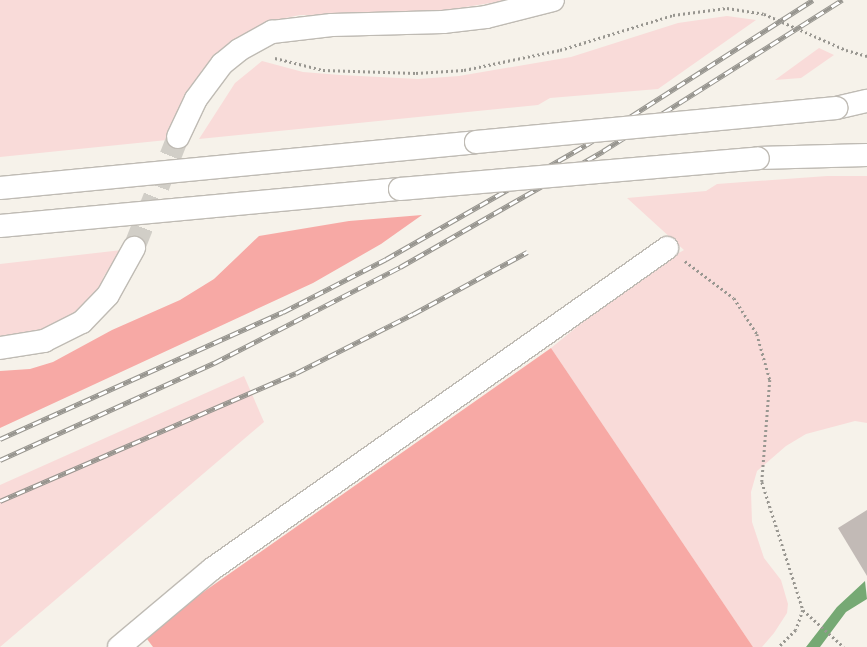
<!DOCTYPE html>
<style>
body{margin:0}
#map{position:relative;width:867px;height:647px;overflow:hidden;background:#f6f2ea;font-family:"Space Grotesk",sans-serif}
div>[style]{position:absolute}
.green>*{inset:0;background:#f9dbd9}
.forest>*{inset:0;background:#f7a9a5}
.water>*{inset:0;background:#76a974}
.building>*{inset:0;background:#c2bab6}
.minor-tunnel>*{height:22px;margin-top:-11px;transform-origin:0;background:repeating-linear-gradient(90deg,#d1cec7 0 22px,transparent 0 33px)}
.path>*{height:2.5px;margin-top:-1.25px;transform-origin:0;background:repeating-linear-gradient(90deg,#999791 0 2px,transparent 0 5px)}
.roads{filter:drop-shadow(1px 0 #bfbbb4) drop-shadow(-1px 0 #bfbbb4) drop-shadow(0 1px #bfbbb4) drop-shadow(0 -1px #bfbbb4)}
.minor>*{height:22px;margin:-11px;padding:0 11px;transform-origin:11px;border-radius:11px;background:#fff}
.highway>*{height:22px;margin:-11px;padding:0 11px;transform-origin:11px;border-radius:11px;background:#fff}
.rail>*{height:4.5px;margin-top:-2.25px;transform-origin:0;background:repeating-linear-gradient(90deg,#fff 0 9px,#97958f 0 18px);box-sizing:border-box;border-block:1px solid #97958f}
.path-bridge>*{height:2.5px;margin-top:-1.25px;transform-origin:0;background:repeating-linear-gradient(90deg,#999791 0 2px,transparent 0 5px)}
.bridges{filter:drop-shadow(1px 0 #bfbbb4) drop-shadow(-1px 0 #bfbbb4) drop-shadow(0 1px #bfbbb4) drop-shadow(0 -1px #bfbbb4)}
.highway-bridge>*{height:22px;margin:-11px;padding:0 11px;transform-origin:11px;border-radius:11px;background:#fff}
span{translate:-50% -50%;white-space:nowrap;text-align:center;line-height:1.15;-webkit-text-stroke:4px #fff;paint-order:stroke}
</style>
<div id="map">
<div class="green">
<div style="clip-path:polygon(0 0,509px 0,422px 14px,300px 15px,276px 20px,232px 41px,202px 70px,185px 99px,172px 137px,167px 140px,0 157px)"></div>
<div style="clip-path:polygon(727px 16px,756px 20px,658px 89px,550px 98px,538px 105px,199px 139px,235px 83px,262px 61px,303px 72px,340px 75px,418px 79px,459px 76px,571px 57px,678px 23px)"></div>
<div style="clip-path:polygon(819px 48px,834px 55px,801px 78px,775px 80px)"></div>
<div style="clip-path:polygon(827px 176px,867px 176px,867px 423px,855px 421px,806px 434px,786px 446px,757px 471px,751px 492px,752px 522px,764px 558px,781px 580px,788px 604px,787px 613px,774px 633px,762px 647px,753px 647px,551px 348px,641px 275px,684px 250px,627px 198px,706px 191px,717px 184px)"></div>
<div style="clip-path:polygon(122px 250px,104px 276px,98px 295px,77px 315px,40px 332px,0 337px,0 264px)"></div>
<div style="clip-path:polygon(244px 376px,264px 422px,0 647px,0 485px)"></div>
</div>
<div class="forest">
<div style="clip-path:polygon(422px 215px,381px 244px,313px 283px,0 428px,0 371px,30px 369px,53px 362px,112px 330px,180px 300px,214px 279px,259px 236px,349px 221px)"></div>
<div style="clip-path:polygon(551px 348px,753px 647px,153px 647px,147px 639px,192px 600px)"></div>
</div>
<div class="water">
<div style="clip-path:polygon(865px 581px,867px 599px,846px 612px,820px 647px,806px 647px,837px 607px)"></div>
</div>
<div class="building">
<div style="clip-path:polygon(867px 510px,867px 576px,838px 528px)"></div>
</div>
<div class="minor-tunnel">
<div style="left:134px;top:248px;width:119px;rotate:-68.4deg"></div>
</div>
<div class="path">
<div style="left:275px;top:58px;width:49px;rotate:14deg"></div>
<div style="left:323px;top:70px;width:93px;rotate:1.8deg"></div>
<div style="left:416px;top:73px;width:48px;rotate:-3.6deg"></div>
<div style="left:464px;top:70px;width:98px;rotate:-11.8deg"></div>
<div style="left:560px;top:50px;width:118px;rotate:-17.2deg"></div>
<div style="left:673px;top:15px;width:54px;rotate:-7.4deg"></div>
<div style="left:685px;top:261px;width:61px;rotate:37.1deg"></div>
<div style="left:734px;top:298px;width:43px;rotate:57.4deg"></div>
<div style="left:757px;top:334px;width:48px;rotate:74.2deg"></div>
<div style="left:770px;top:380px;width:102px;rotate:94.5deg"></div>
<div style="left:762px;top:482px;width:134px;rotate:72.2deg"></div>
<div style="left:803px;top:610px;width:21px;rotate:109deg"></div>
<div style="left:796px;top:630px;width:24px;rotate:135deg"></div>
<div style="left:803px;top:610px;width:55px;rotate:42.1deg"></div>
</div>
<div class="roads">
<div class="minor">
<div style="left:178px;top:137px;width:42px;rotate:-64.7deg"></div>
<div style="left:196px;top:99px;width:44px;rotate:-53.4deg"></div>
<div style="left:222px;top:64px;width:22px;rotate:-39deg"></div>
<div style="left:239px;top:50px;width:38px;rotate:-29deg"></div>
<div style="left:272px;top:32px;width:60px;rotate:-6.7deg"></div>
<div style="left:332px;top:25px;width:111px;rotate:-1.5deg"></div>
<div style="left:443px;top:22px;width:43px;rotate:-6.6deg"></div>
<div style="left:486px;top:17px;width:69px;rotate:-14.2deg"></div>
<div style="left:0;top:348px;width:45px;rotate:-9deg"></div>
<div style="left:44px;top:341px;width:42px;rotate:-26.6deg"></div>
<div style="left:82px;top:322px;width:37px;rotate:-46deg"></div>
<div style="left:108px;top:295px;width:54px;rotate:-61deg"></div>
<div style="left:119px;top:647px;width:121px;rotate:-40deg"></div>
<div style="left:212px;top:569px;width:557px;rotate:-35.2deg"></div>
</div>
<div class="highway">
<div style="left:836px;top:108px;width:32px;rotate:-13deg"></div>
<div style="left:758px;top:158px;width:109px;rotate:-1.6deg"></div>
<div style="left:0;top:188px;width:478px;rotate:-5.5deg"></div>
<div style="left:0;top:226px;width:402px;rotate:-5.3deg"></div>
</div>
</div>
<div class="rail">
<div style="left:0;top:439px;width:310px;rotate:-24.2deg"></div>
<div style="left:283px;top:312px;width:116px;rotate:-27.2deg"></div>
<div style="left:386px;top:259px;width:230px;rotate:-29.7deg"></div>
<div style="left:586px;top:145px;width:269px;rotate:-32.6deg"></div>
<div style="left:0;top:460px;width:235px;rotate:-24.4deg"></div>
<div style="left:214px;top:363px;width:209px;rotate:-27.3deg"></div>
<div style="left:400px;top:267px;width:234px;rotate:-29.7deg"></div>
<div style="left:603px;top:151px;width:283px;rotate:-32.3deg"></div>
<div style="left:0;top:501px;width:322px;rotate:-23.4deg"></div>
<div style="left:296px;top:373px;width:131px;rotate:-26.8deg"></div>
<div style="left:413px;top:314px;width:130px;rotate:-28.5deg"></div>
</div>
<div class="path-bridge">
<div style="left:727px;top:8px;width:37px;rotate:9deg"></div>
<div style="left:764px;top:14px;width:90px;rotate:23.7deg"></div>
<div style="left:846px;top:50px;width:22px;rotate:16deg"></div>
</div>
<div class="bridges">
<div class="highway-bridge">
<div style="left:476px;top:142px;width:362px;rotate:-5.4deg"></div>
<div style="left:400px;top:189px;width:359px;rotate:-4.9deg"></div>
</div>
</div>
</div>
